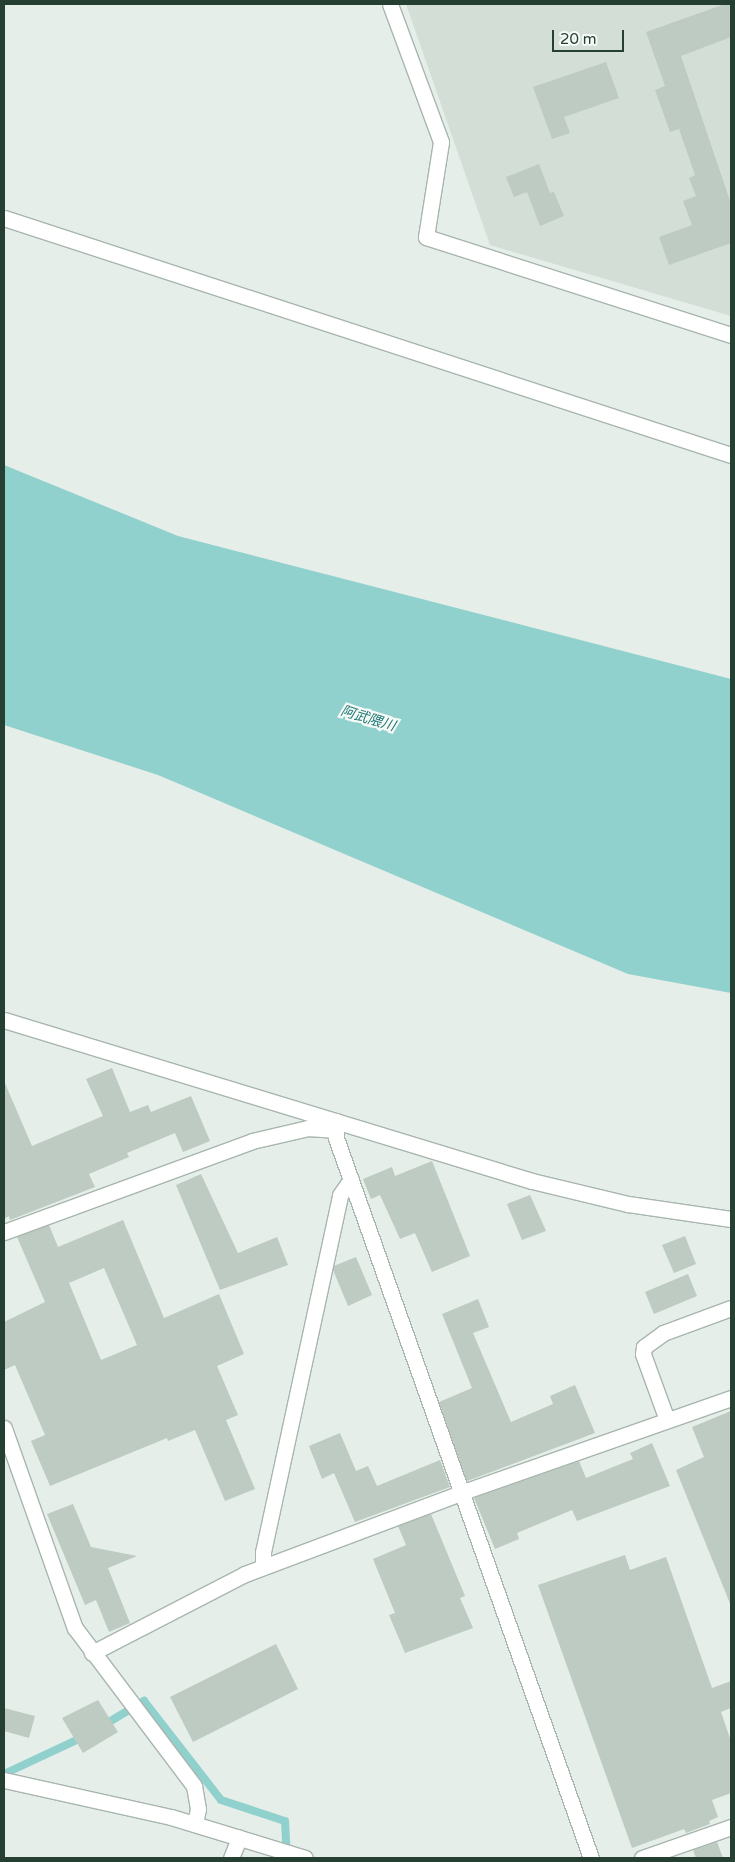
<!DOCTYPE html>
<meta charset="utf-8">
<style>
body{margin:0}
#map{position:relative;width:735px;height:1862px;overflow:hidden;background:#e5eee8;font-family:"Varela Round","Noto Sans JP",sans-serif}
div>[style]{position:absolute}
.built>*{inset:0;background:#d3ded7}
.water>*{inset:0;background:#90d0cd}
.stream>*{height:8px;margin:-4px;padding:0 4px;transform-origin:4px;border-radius:4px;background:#90d0cd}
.building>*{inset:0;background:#bdcbc3}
.roads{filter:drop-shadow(1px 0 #a8b6ae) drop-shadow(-1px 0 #a8b6ae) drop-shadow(0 1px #a8b6ae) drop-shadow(0 -1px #a8b6ae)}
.minor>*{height:15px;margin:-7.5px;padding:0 7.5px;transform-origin:7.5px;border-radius:7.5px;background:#fff}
span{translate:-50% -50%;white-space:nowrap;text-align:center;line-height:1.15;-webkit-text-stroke:4.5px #f6faf7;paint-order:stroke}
.water-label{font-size:14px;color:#207976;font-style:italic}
.frame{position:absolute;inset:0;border:5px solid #253f33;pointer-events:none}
.scale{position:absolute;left:552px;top:30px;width:72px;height:22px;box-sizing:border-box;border:2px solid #253f33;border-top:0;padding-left:6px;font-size:15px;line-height:18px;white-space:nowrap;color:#253f33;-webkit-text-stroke:4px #f6faf7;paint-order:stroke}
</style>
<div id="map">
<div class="built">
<div style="clip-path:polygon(406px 4px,731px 4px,731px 316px,490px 245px)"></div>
</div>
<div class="water">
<div style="clip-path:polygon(4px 465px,178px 536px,731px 679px,731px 993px,628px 974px,158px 775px,4px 725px)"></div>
</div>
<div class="stream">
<div style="left:104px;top:1725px;width:47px;rotate:-31deg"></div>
<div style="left:144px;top:1701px;width:125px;rotate:52.1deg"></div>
<div style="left:221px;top:1800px;width:67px;rotate:18.2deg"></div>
<div style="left:285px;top:1821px;width:33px;rotate:87deg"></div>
<div style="left:4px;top:1774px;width:87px;rotate:-25.1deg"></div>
</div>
<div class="building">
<div style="clip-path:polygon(725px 4px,731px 4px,731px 37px,681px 56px,731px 204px,731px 243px,669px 265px,659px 237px,692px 225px,683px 201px,696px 196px,689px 178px,695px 175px,679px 129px,670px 132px,655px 90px,665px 86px,646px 32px)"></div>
<div style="clip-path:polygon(606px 62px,619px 98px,564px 117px,570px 133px,552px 139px,533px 87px)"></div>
<div style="clip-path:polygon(539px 164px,550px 193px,554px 192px,564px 216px,540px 226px,527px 192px,514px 197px,506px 177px)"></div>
<div style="clip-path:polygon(112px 1068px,130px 1112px,148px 1105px,151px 1112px,191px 1096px,210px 1141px,183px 1152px,175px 1133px,127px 1153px,129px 1157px,89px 1174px,95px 1187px,10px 1220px,9px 1216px,4px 1219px,4px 1081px,32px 1146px,103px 1116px,86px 1079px)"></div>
<div style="clip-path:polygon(432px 1161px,470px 1256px,432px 1272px,415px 1233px,400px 1239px,380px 1195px,371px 1199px,363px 1179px,392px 1167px,395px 1176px)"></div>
<div style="clip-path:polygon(201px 1174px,238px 1253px,277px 1237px,288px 1265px,220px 1290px,176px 1185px)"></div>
<div style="clip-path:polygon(530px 1195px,546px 1231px,522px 1240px,507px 1204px)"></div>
<div style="clip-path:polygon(evenodd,123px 1220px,164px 1318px,219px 1294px,244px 1354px,217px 1366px,238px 1415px,226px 1420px,255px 1489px,225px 1501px,195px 1430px,168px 1441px,167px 1438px,50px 1486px,31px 1441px,45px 1435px,15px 1365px,4px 1370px,4px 1322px,45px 1302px,17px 1237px,49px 1225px,58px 1247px,123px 1220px,104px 1268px,137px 1345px,101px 1360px,69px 1283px,104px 1268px)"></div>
<div style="clip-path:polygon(685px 1236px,696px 1264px,674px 1273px,662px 1245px)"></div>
<div style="clip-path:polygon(356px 1257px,372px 1295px,348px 1306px,333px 1270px,334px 1266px)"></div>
<div style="clip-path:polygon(688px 1274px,697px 1296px,654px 1314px,645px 1292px)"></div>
<div style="clip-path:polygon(478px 1299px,489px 1327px,473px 1333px,511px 1422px,553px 1404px,550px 1396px,575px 1385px,595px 1433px,467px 1481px,439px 1402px,472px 1388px,442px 1314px)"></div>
<div style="clip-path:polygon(731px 1411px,731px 1606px,676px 1470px,704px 1457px,692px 1427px)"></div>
<div style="clip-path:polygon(340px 1433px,356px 1471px,368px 1466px,377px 1486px,440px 1460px,450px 1487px,355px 1522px,334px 1473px,322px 1479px,309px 1446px)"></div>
<div style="clip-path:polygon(652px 1443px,670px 1486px,577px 1521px,572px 1510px,517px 1533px,519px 1539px,495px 1549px,474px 1498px,579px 1461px,586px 1478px,633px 1459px,630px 1453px)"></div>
<div style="clip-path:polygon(73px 1504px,91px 1547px,137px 1556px,108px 1568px,130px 1623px,109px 1632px,96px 1600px,85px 1605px,47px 1514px)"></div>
<div style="clip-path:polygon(431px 1514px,465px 1596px,460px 1598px,473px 1628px,405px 1653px,389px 1615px,395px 1613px,373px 1559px,406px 1545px,398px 1526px)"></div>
<div style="clip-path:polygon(625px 1555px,630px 1570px,666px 1557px,712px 1688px,731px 1681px,731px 1708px,721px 1712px,731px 1741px,731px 1793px,712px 1800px,718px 1817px,709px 1821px,710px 1824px,686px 1833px,684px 1829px,632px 1848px,538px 1585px)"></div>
<div style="clip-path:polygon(276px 1644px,298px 1689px,193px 1742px,170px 1697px)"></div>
<div style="clip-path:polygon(98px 1700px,118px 1732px,83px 1753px,62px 1718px)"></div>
<div style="clip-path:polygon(4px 1708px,35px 1716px,29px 1738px,4px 1731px)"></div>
<div style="clip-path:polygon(717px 1842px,723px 1858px,696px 1858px,693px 1850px)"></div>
</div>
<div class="roads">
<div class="minor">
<div style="left:390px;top:4px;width:147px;rotate:69.7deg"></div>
<div style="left:441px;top:142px;width:96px;rotate:99deg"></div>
<div style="left:426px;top:237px;width:320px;rotate:17.8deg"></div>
<div style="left:4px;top:218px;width:765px;rotate:18.06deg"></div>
<div style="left:4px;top:1020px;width:552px;rotate:16.96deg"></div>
<div style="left:532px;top:1181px;width:99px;rotate:13.5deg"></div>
<div style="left:628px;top:1204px;width:104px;rotate:8.3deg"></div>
<div style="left:336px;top:1121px;width:17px;rotate:90deg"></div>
<div style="left:336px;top:1138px;width:764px;rotate:70.5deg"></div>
<div style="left:4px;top:1232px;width:264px;rotate:-20.1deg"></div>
<div style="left:252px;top:1141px;width:57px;rotate:-13.1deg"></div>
<div style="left:308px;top:1128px;width:28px;rotate:4deg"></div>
<div style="left:667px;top:1420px;width:70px;rotate:-110deg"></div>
<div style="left:643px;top:1354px;width:7px;rotate:-82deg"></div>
<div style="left:644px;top:1347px;width:24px;rotate:-36deg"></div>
<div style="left:663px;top:1333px;width:72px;rotate:-20.2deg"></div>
<div style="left:4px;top:1428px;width:212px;rotate:70.5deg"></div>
<div style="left:75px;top:1628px;width:198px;rotate:53deg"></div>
<div style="left:194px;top:1786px;width:23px;rotate:80deg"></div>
<div style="left:198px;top:1809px;width:14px;rotate:102deg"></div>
<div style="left:263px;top:1567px;width:15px;rotate:-90deg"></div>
<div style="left:263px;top:1552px;width:365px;rotate:-77.8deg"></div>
<div style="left:340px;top:1195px;width:19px;rotate:-55deg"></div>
<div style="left:92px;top:1653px;width:172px;rotate:-27.3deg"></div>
<div style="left:245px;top:1574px;width:230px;rotate:-20.6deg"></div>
<div style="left:460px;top:1493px;width:287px;rotate:-19.3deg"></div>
<div style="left:4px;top:1780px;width:171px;rotate:12.5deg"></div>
<div style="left:171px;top:1817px;width:140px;rotate:17deg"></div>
<div style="left:231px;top:1858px;width:22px;rotate:-68deg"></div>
<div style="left:642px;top:1858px;width:94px;rotate:-19.2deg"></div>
</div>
</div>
<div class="water-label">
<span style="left:368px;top:719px;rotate:17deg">阿武隈川</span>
</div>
<div class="frame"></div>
<div class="scale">20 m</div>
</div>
